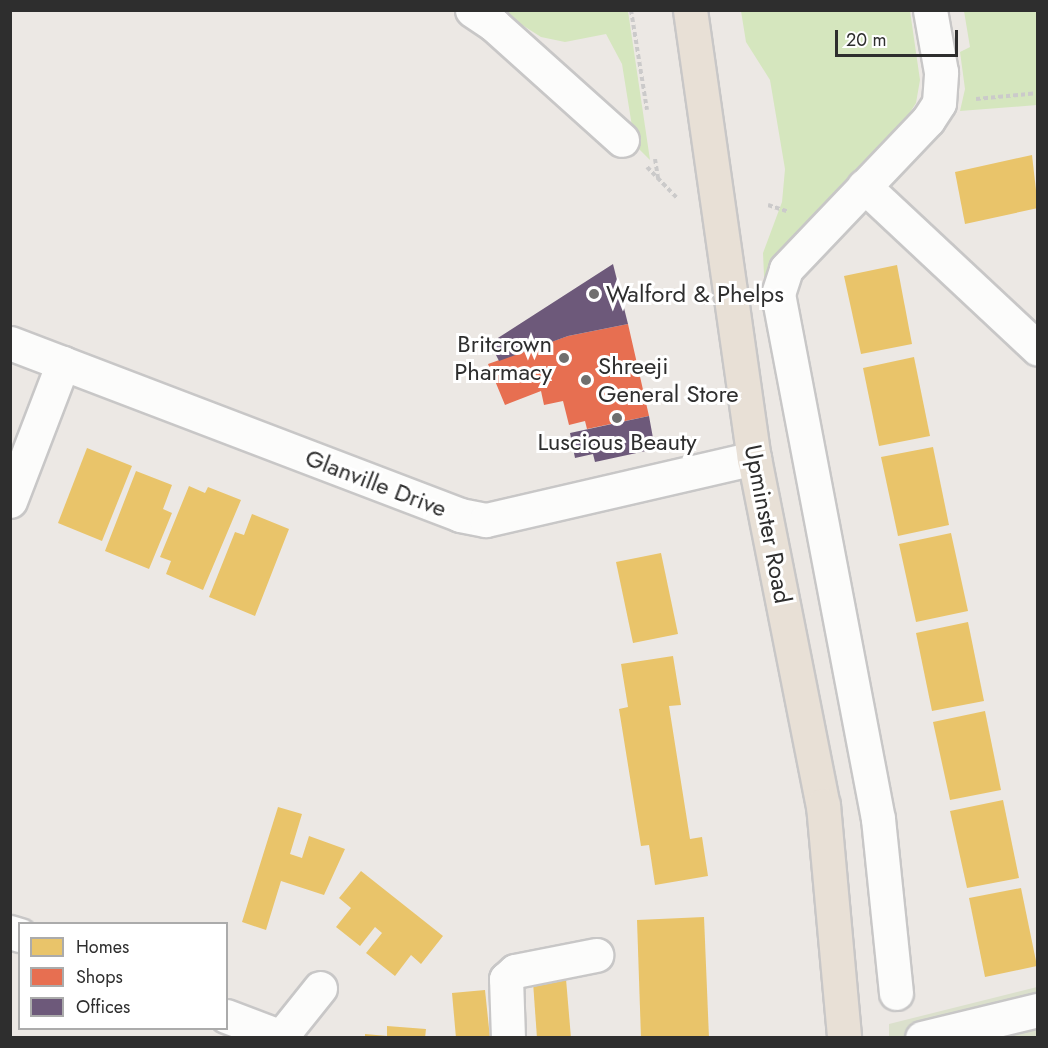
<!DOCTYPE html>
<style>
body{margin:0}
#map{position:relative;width:1048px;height:1048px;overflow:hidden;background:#ece8e4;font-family:Jost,sans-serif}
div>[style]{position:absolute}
.green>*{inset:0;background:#d5e6be}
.cemetery>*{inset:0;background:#dbe0cc}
.homes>*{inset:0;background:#e9c46a}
.shops>*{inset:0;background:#e76f51}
.offices>*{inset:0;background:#6d597a}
.path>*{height:4px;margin-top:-2px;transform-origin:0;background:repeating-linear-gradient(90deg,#cbcaca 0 4.5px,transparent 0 7.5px)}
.roads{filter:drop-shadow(2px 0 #c8c7c7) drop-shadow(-2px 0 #c8c7c7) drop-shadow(0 2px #c8c7c7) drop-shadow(0 -2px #c8c7c7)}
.minor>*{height:33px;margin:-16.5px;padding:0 16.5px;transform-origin:16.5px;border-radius:16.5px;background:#fcfcfb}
.major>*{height:33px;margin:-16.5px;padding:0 16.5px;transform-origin:16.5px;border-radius:16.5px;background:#e8e0d6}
.dots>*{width:16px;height:16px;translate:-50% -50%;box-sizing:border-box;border:3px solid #fff;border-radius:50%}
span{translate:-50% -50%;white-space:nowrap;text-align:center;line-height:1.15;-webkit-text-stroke:6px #fff;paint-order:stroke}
.poi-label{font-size:24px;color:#2e2e2e}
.left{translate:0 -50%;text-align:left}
.right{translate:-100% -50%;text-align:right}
.street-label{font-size:24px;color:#2e2e2e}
.frame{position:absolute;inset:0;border:12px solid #2e2e2e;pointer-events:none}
.legend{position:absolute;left:18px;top:922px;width:210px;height:108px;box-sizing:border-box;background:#fff;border:2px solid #ababab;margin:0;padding:8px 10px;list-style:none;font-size:18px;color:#2e2e2e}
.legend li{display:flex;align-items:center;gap:12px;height:30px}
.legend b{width:30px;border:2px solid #ababab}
.scale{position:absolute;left:835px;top:30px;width:123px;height:27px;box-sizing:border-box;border:3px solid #2e2e2e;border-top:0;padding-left:8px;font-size:18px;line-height:21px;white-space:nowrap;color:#2e2e2e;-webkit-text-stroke:4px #fff;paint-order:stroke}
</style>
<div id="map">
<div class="green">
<div style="clip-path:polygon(500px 11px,628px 11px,650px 160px,635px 145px,622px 64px,606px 34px,565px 42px,541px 37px)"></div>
<div style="clip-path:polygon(741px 11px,910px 11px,920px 80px,916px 103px,907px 117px,776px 262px,765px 298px,763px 253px,782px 202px,785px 169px,770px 80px,746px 42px)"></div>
<div style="clip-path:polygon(964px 11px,1037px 11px,1037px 105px,960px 111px,965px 89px,960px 52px,970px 47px)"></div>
</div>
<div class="cemetery">
<div style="clip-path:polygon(1037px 987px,1037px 1037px,889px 1038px,889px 1024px)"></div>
</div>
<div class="homes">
<div style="clip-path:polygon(1032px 155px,1038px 208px,965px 224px,955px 172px)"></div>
<div style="clip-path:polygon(897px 265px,912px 344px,861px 354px,844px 276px)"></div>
<div style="clip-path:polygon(914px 357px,930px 436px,879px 446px,863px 368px)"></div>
<div style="clip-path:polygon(933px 447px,949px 525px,898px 536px,881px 457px)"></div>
<div style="clip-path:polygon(87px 448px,132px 466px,102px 541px,58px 523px)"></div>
<div style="clip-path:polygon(136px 471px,172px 485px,163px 509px,172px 513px,149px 569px,105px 551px)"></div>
<div style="clip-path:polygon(189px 486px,205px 493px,208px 487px,241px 500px,203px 590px,166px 574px,171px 561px,160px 557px)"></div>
<div style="clip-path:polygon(252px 514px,289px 529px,255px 616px,209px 597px,235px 532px,244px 535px)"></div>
<div style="clip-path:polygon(951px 533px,968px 611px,916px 622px,899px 544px)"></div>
<div style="clip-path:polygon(661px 553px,678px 634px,633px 643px,616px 562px)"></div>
<div style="clip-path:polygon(968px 622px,984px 701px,932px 711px,916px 633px)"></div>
<div style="clip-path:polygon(673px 656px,681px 705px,669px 706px,690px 839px,702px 837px,708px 876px,655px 885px,649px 845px,641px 846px,619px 709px,628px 707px,621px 664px)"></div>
<div style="clip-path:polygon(985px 711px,1001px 790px,950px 800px,933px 722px)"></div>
<div style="clip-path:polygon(1003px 800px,1019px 878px,967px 888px,950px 811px)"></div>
<div style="clip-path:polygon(278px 807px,302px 814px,290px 854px,302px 858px,309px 836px,345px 849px,324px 895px,281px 881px,266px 930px,242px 922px)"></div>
<div style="clip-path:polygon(361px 871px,443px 936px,421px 964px,411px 955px,395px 976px,366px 953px,382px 933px,375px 927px,360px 946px,336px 927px,351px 908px,339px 898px)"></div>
<div style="clip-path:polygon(1021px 888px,1037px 966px,985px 977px,969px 898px)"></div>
<div style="clip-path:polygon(704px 917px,709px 1038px,641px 1038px,637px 920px)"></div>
<div style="clip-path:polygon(566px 979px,571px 1038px,537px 1038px,533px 982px)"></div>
<div style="clip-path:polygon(485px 990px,490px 1038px,456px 1038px,452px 993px)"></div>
<div style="clip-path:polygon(387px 1026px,426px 1029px,425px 1038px,365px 1038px,365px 1034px,387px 1036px)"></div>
</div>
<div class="shops">
<div style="clip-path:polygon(628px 324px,649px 416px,587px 429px,585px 421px,569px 425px,563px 401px,544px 405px,541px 391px,505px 405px,488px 364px,568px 336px)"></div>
</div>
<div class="offices">
<div style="clip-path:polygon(613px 264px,628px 324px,568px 336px,499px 361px,490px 343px)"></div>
<div style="clip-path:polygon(649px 416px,655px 449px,595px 462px,593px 454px,575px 458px,570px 433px)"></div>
</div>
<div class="path">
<div style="left:631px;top:10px;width:101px;rotate:80.9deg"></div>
<div style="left:976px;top:99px;width:62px;rotate:-5.5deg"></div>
<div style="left:655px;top:159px;width:20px;rotate:81deg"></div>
<div style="left:647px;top:167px;width:43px;rotate:45.9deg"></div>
<div style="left:768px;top:205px;width:22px;rotate:18deg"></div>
</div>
<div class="roads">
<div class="minor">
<div style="left:472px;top:10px;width:27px;rotate:34deg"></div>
<div style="left:494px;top:25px;width:172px;rotate:41.9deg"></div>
<div style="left:864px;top:186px;width:238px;rotate:43.1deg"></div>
<div style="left:10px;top:343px;width:482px;rotate:20.9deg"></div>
<div style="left:460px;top:515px;width:26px;rotate:11deg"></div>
<div style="left:486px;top:520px;width:275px;rotate:-13deg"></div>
<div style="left:10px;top:501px;width:148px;rotate:-69deg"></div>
<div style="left:10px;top:932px;width:10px;rotate:17deg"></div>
<div style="left:896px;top:993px;width:175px;rotate:-95.9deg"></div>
<div style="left:878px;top:819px;width:534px;rotate:-100.78deg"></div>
<div style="left:778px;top:294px;width:26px;rotate:-72deg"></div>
<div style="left:786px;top:269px;width:206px;rotate:-46.4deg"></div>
<div style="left:928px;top:120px;width:20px;rotate:-57deg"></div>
<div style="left:939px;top:103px;width:31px;rotate:-86deg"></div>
<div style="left:941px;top:72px;width:63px;rotate:-100.1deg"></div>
<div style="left:226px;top:1016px;width:57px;rotate:20.7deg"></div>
<div style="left:280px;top:1038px;width:64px;rotate:-51.3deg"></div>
<div style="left:508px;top:1038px;width:59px;rotate:-91.9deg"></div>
<div style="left:506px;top:979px;width:12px;rotate:-42deg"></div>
<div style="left:515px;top:971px;width:83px;rotate:-11.2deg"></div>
<div style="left:922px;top:1038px;width:119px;rotate:-13.6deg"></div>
</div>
<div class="major">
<div style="left:690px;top:10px;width:453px;rotate:81.9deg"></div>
<div style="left:754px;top:458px;width:354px;rotate:78.8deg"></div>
<div style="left:823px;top:805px;width:234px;rotate:84.8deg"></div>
</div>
</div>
<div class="dots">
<div style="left:594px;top:294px;background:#706f6e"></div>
<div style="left:564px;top:358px;background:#706f6e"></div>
<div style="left:586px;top:380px;background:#706f6e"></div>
<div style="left:617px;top:418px;background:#706f6e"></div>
</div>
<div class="poi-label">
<span class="left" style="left:606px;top:294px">Walford &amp; Phelps</span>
<span class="right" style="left:552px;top:358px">Britcrown<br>Pharmacy</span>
<span class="left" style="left:598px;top:380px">Shreeji<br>General Store</span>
<span style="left:617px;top:442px">Luscious Beauty</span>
</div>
<div class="street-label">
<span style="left:376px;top:483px;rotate:21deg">Glanville Drive</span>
<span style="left:768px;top:524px;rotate:79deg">Upminster Road</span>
</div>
<div class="frame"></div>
<ul class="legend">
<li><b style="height:16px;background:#e9c46a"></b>Homes</li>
<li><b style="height:16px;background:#e76f51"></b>Shops</li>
<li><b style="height:16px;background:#6d597a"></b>Offices</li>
</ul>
<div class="scale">20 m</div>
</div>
